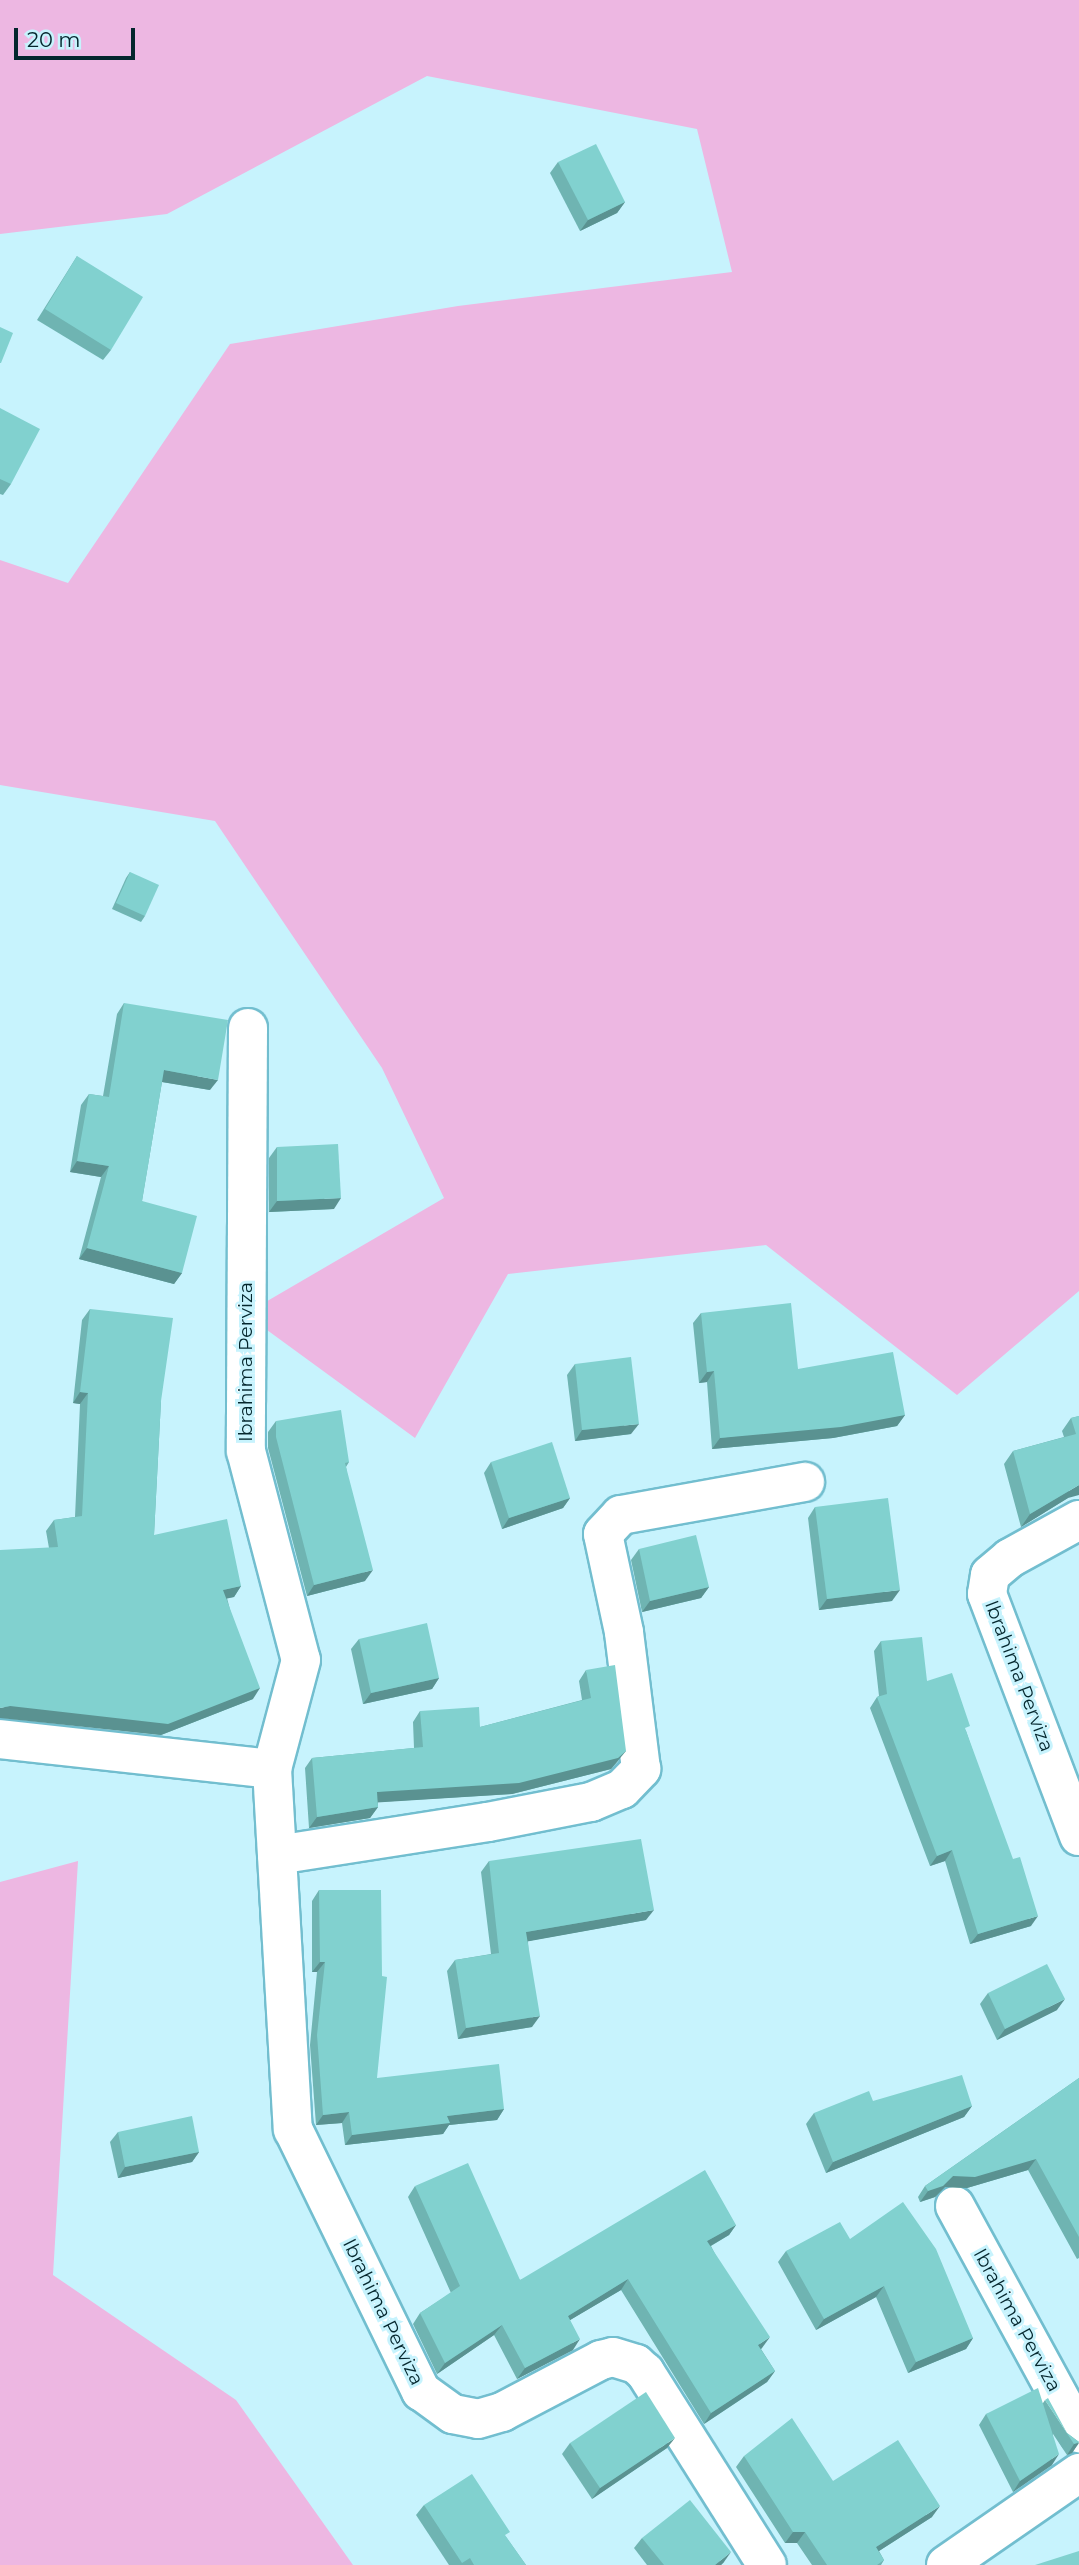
<!DOCTYPE html>
<style>
body{margin:0}
#map{position:relative;width:1079px;height:2565px;overflow:hidden;background:#c7f3fd;font-family:Montserrat,sans-serif}
div>[style]{position:absolute}
.green>*{inset:0;background:#edb7e2}
.roads{filter:drop-shadow(2px 0 #72becf) drop-shadow(-2px 0 #72becf) drop-shadow(0 2px #72becf) drop-shadow(0 -2px #72becf)}
.minor>*{height:38px;margin:-19px;padding:0 19px;transform-origin:19px;border-radius:19px;background:#fff}
.wall>*{inset:0;background:#6fb4b2}
.shaded-wall>*{inset:0;background:#5a9291}
.building>*{inset:0;background:#81d1cf}
span{translate:-50% -50%;white-space:nowrap;text-align:center;line-height:1.15;-webkit-text-stroke:6px #c7f3fd;paint-order:stroke}
.street-label{font-size:19px;color:#04262d}
.scale{position:absolute;left:14px;top:28px;width:121px;height:32px;box-sizing:border-box;border:4px solid #04262d;border-top:0;padding-left:9px;font-size:21px;line-height:24px;white-space:nowrap;color:#04262d;-webkit-text-stroke:5px #c7f3fd;paint-order:stroke}
</style>
<div id="map">
<div class="green">
<div style="clip-path:polygon(0 0,1079px 0,1079px 1291px,957px 1395px,766px 1245px,508px 1274px,415px 1438px,245px 1314px,444px 1198px,382px 1068px,215px 821px,0 785px,0 560px,68px 583px,230px 344px,458px 306px,732px 272px,697px 129px,427px 76px,167px 214px,0 234px)"></div>
<div style="clip-path:polygon(78px 1861px,53px 2275px,236px 2400px,353px 2565px,0 2565px,0 1882px)"></div>
</div>
<div class="roads">
<div class="minor">
<div style="left:248px;top:1028px;width:423px;rotate:90.3deg"></div>
<div style="left:246px;top:1451px;width:216px;rotate:75.3deg"></div>
<div style="left:301px;top:1660px;width:113px;rotate:104.9deg"></div>
<div style="left:272px;top:1769px;width:361px;rotate:86.7deg"></div>
<div style="left:293px;top:2129px;width:292px;rotate:64deg"></div>
<div style="left:421px;top:2391px;width:39px;rotate:36deg"></div>
<div style="left:453px;top:2414px;width:25px;rotate:11deg"></div>
<div style="left:478px;top:2419px;width:25px;rotate:-16deg"></div>
<div style="left:502px;top:2412px;width:112px;rotate:-27.7deg"></div>
<div style="left:601px;top:2360px;width:12px;rotate:-14deg"></div>
<div style="left:613px;top:2357px;width:24px;rotate:17deg"></div>
<div style="left:636px;top:2364px;width:12px;rotate:42deg"></div>
<div style="left:645px;top:2372px;width:228px;rotate:57.7deg"></div>
<div style="left:1079px;top:1520px;width:79px;rotate:151.2deg"></div>
<div style="left:1010px;top:1558px;width:26px;rotate:140deg"></div>
<div style="left:990px;top:1575px;width:19px;rotate:99deg"></div>
<div style="left:987px;top:1594px;width:259px;rotate:69.2deg"></div>
<div style="left:0;top:1739px;width:274px;rotate:6.3deg"></div>
<div style="left:277px;top:1855px;width:214px;rotate:-8.9deg"></div>
<div style="left:488px;top:1822px;width:105px;rotate:-11deg"></div>
<div style="left:591px;top:1802px;width:34px;rotate:-23deg"></div>
<div style="left:622px;top:1789px;width:28px;rotate:-46deg"></div>
<div style="left:641px;top:1769px;width:138px;rotate:-97.1deg"></div>
<div style="left:624px;top:1632px;width:100px;rotate:-102.1deg"></div>
<div style="left:603px;top:1534px;width:26px;rotate:-47deg"></div>
<div style="left:621px;top:1515px;width:187px;rotate:-10.2deg"></div>
<div style="left:955px;top:2206px;width:259px;rotate:61.4deg"></div>
<div style="left:946px;top:2565px;width:162px;rotate:-34.7deg"></div>
</div>
</div>
<div class="wall">
<div style="clip-path:polygon(558px 162px,625px 202px,617px 213px,580px 231px,550px 173px)"></div>
<div style="clip-path:polygon(77px 256px,111px 350px,103px 360px,37px 320px)"></div>
<div style="clip-path:polygon(0 408px,11px 484px,3px 495px,0 494px)"></div>
<div style="clip-path:polygon(130px 872px,145px 916px,141px 922px,112px 909px,126px 878px)"></div>
<div style="clip-path:polygon(124px 1003px,210px 1090px,162px 1082px,142px 1201px,182px 1273px,174px 1284px,79px 1259px,101px 1177px,70px 1172px,81px 1105px,89px 1094px,103px 1096px,117px 1014px)"></div>
<div style="clip-path:polygon(277px 1147px,334px 1209px,269px 1212px,269px 1158px)"></div>
<div style="clip-path:polygon(90px 1309px,161px 1401px,154px 1535px,241px 1586px,234px 1597px,227px 1598px,253px 1699px,161px 1735px,2px 1717px,49px 1548px,46px 1531px,54px 1520px,75px 1517px,80px 1404px,73px 1403px,82px 1320px)"></div>
<div style="clip-path:polygon(701px 1313px,798px 1369px,905px 1415px,897px 1426px,833px 1438px,712px 1449px,707px 1382px,699px 1383px,693px 1323px)"></div>
<div style="clip-path:polygon(575px 1364px,631px 1434px,575px 1441px,567px 1375px)"></div>
<div style="clip-path:polygon(1079px 1416px,1068px 1498px,1021px 1527px,1004px 1464px,1013px 1451px,1064px 1437px,1062px 1431px,1071px 1418px)"></div>
<div style="clip-path:polygon(276px 1421px,349px 1462px,346px 1467px,365px 1581px,307px 1596px,268px 1448px,268px 1432px)"></div>
<div style="clip-path:polygon(491px 1462px,570px 1498px,563px 1508px,502px 1529px,484px 1473px)"></div>
<div style="clip-path:polygon(815px 1507px,892px 1601px,819px 1610px,808px 1518px)"></div>
<div style="clip-path:polygon(639px 1549px,709px 1587px,701px 1598px,642px 1612px,631px 1560px)"></div>
<div style="clip-path:polygon(359px 1639px,439px 1678px,432px 1689px,363px 1704px,351px 1649px)"></div>
<div style="clip-path:polygon(881px 1641px,927px 1681px,966px 1731px,1031px 1926px,970px 1944px,945px 1861px,930px 1866px,870px 1708px,877px 1697px,879px 1696px,874px 1651px)"></div>
<div style="clip-path:polygon(586px 1670px,618px 1761px,611px 1769px,512px 1794px,378px 1802px,378px 1807px,370px 1818px,309px 1828px,305px 1768px,312px 1758px,414px 1748px,413px 1722px,420px 1711px,480px 1727px,582px 1700px,579px 1681px)"></div>
<div style="clip-path:polygon(489px 1861px,646px 1920px,528px 1941px,532px 2027px,458px 2039px,447px 1971px,455px 1960px,491px 1954px,481px 1872px)"></div>
<div style="clip-path:polygon(319px 1890px,377px 2078px,504px 2109px,497px 2120px,449px 2125px,443px 2134px,345px 2145px,342px 2123px,316px 2125px,310px 2045px,317px 1972px,312px 1972px,312px 1901px)"></div>
<div style="clip-path:polygon(988px 1993px,1057px 2010px,997px 2040px,980px 2004px)"></div>
<div style="clip-path:polygon(1079px 2078px,1079px 2258px,1077px 2259px,1028px 2170px,967px 2188px,945px 2187px,935px 2197px,920px 2202px,918px 2197px,925px 2186px)"></div>
<div style="clip-path:polygon(972px 2106px,964px 2117px,826px 2173px,806px 2124px,814px 2113px)"></div>
<div style="clip-path:polygon(118px 2132px,199px 2152px,192px 2162px,118px 2178px,110px 2142px)"></div>
<div style="clip-path:polygon(415px 2186px,520px 2280px,736px 2225px,729px 2235px,711px 2246px,762px 2348px,761px 2349px,775px 2371px,767px 2382px,704px 2424px,621px 2290px,570px 2320px,573px 2350px,517px 2379px,494px 2335px,437px 2374px,413px 2324px,420px 2313px,451px 2293px,408px 2197px)"></div>
<div style="clip-path:polygon(850px 2239px,973px 2338px,966px 2349px,908px 2373px,876px 2297px,816px 2330px,778px 2262px,786px 2251px)"></div>
<div style="clip-path:polygon(1045px 2400px,1067px 2433px,1079px 2442px,1072px 2453px,1067px 2455px,1053px 2434px,1052px 2465px,1013px 2492px,979px 2425px,986px 2414px,1043px 2403px)"></div>
<div style="clip-path:polygon(570px 2443px,667px 2448px,592px 2499px,562px 2454px)"></div>
<div style="clip-path:polygon(744px 2456px,833px 2481px,932px 2517px,879px 2551px,884px 2560px,881px 2565px,812px 2565px,797px 2543px,785px 2543px,736px 2467px)"></div>
<div style="clip-path:polygon(424px 2505px,506px 2537px,526px 2565px,449px 2565px,416px 2515px)"></div>
<div style="clip-path:polygon(642px 2538px,724px 2562px,721px 2565px,647px 2565px,634px 2548px)"></div>
</div>
<div class="shaded-wall">
<div style="clip-path:polygon(625px 202px,617px 213px,580px 231px,588px 220px)"></div>
<div style="clip-path:polygon(164px 1070px,218px 1080px,210px 1090px,156px 1081px)"></div>
<div style="clip-path:polygon(77px 1161px,109px 1166px,101px 1177px,70px 1172px)"></div>
<div style="clip-path:polygon(341px 1198px,334px 1209px,269px 1212px,277px 1201px)"></div>
<div style="clip-path:polygon(87px 1248px,182px 1273px,174px 1284px,79px 1259px)"></div>
<div style="clip-path:polygon(714px 1371px,707px 1382px,699px 1383px,707px 1372px)"></div>
<div style="clip-path:polygon(80px 1392px,88px 1393px,80px 1404px,73px 1403px)"></div>
<div style="clip-path:polygon(905px 1415px,897px 1426px,833px 1438px,712px 1449px,720px 1438px)"></div>
<div style="clip-path:polygon(639px 1424px,631px 1434px,575px 1441px,582px 1430px)"></div>
<div style="clip-path:polygon(1079px 1485px,1079px 1495px,1068px 1498px,1021px 1527px,1030px 1514px)"></div>
<div style="clip-path:polygon(570px 1498px,563px 1508px,502px 1529px,509px 1518px)"></div>
<div style="clip-path:polygon(373px 1570px,365px 1581px,307px 1596px,314px 1585px)"></div>
<div style="clip-path:polygon(241px 1586px,234px 1597px,216px 1601px,223px 1590px)"></div>
<div style="clip-path:polygon(709px 1587px,701px 1598px,642px 1612px,650px 1601px)"></div>
<div style="clip-path:polygon(900px 1590px,892px 1601px,819px 1610px,827px 1599px)"></div>
<div style="clip-path:polygon(439px 1678px,432px 1689px,363px 1704px,371px 1693px)"></div>
<div style="clip-path:polygon(260px 1688px,253px 1699px,161px 1735px,0 1718px,0 1708px,10px 1706px)"></div>
<div style="clip-path:polygon(626px 1751px,611px 1769px,512px 1794px,369px 1803px,377px 1792px)"></div>
<div style="clip-path:polygon(378px 1807px,370px 1818px,309px 1828px,317px 1817px)"></div>
<div style="clip-path:polygon(952px 1850px,945px 1861px,930px 1866px,937px 1856px)"></div>
<div style="clip-path:polygon(654px 1910px,646px 1920px,519px 1943px,526px 1932px)"></div>
<div style="clip-path:polygon(1038px 1916px,1031px 1926px,970px 1944px,978px 1934px)"></div>
<div style="clip-path:polygon(320px 1962px,325px 1962px,317px 1972px,312px 1972px)"></div>
<div style="clip-path:polygon(1065px 1999px,1057px 2010px,997px 2040px,1005px 2029px)"></div>
<div style="clip-path:polygon(540px 2016px,532px 2027px,458px 2039px,466px 2028px)"></div>
<div style="clip-path:polygon(972px 2106px,964px 2117px,826px 2173px,833px 2162px)"></div>
<div style="clip-path:polygon(504px 2109px,497px 2120px,449px 2125px,443px 2134px,345px 2145px,352px 2135px,447px 2116px)"></div>
<div style="clip-path:polygon(349px 2112px,342px 2123px,316px 2125px,323px 2115px)"></div>
<div style="clip-path:polygon(199px 2152px,192px 2162px,118px 2178px,125px 2167px)"></div>
<div style="clip-path:polygon(1036px 2159px,1028px 2170px,967px 2188px,945px 2187px,935px 2197px,920px 2202px,928px 2191px,953px 2176px)"></div>
<div style="clip-path:polygon(736px 2225px,729px 2235px,700px 2252px,707px 2241px)"></div>
<div style="clip-path:polygon(628px 2279px,621px 2290px,560px 2326px,568px 2316px)"></div>
<div style="clip-path:polygon(884px 2286px,876px 2297px,816px 2330px,824px 2319px)"></div>
<div style="clip-path:polygon(502px 2325px,494px 2335px,437px 2374px,445px 2363px)"></div>
<div style="clip-path:polygon(770px 2337px,762px 2348px,750px 2356px,758px 2345px)"></div>
<div style="clip-path:polygon(973px 2338px,966px 2349px,908px 2373px,916px 2362px)"></div>
<div style="clip-path:polygon(580px 2339px,573px 2350px,517px 2379px,525px 2368px)"></div>
<div style="clip-path:polygon(775px 2371px,767px 2382px,704px 2424px,711px 2413px)"></div>
<div style="clip-path:polygon(675px 2438px,667px 2448px,592px 2499px,600px 2488px)"></div>
<div style="clip-path:polygon(1079px 2443px,1072px 2453px,1067px 2455px,1074px 2444px)"></div>
<div style="clip-path:polygon(1059px 2454px,1052px 2465px,1013px 2492px,1020px 2481px)"></div>
<div style="clip-path:polygon(940px 2506px,932px 2517px,868px 2558px,876px 2547px)"></div>
<div style="clip-path:polygon(793px 2532px,805px 2532px,797px 2543px,785px 2543px)"></div>
<div style="clip-path:polygon(731px 2552px,724px 2562px,721px 2565px,715px 2565px)"></div>
</div>
<div class="building">
<div style="clip-path:polygon(596px 144px,625px 202px,588px 220px,558px 162px)"></div>
<div style="clip-path:polygon(77px 256px,143px 297px,111px 350px,45px 309px)"></div>
<div style="clip-path:polygon(0 327px,13px 333px,1px 363px,0 363px)"></div>
<div style="clip-path:polygon(0 408px,40px 429px,11px 484px,0 479px)"></div>
<div style="clip-path:polygon(130px 872px,159px 885px,145px 916px,116px 903px)"></div>
<div style="clip-path:polygon(124px 1003px,228px 1020px,218px 1080px,164px 1070px,142px 1201px,197px 1216px,182px 1273px,87px 1248px,109px 1166px,77px 1161px,89px 1094px,109px 1097px)"></div>
<div style="clip-path:polygon(338px 1144px,341px 1198px,277px 1201px,277px 1147px)"></div>
<div style="clip-path:polygon(791px 1303px,798px 1369px,893px 1352px,905px 1415px,841px 1427px,720px 1438px,714px 1371px,707px 1372px,701px 1313px)"></div>
<div style="clip-path:polygon(90px 1309px,173px 1318px,161px 1401px,154px 1535px,227px 1519px,241px 1586px,223px 1590px,260px 1688px,168px 1724px,10px 1706px,0 1708px,0 1550px,58px 1547px,54px 1520px,82px 1516px,88px 1393px,80px 1392px)"></div>
<div style="clip-path:polygon(631px 1357px,639px 1424px,582px 1430px,575px 1364px)"></div>
<div style="clip-path:polygon(341px 1410px,349px 1462px,345px 1463px,373px 1570px,314px 1585px,276px 1437px,276px 1421px)"></div>
<div style="clip-path:polygon(1079px 1416px,1079px 1485px,1030px 1514px,1013px 1451px,1076px 1434px,1071px 1418px)"></div>
<div style="clip-path:polygon(552px 1442px,570px 1498px,509px 1518px,491px 1462px)"></div>
<div style="clip-path:polygon(888px 1498px,900px 1590px,827px 1599px,815px 1507px)"></div>
<div style="clip-path:polygon(696px 1535px,709px 1587px,650px 1601px,639px 1549px)"></div>
<div style="clip-path:polygon(427px 1623px,439px 1678px,371px 1693px,359px 1639px)"></div>
<div style="clip-path:polygon(922px 1637px,927px 1681px,952px 1673px,970px 1726px,965px 1728px,1013px 1859px,1020px 1857px,1038px 1916px,978px 1934px,952px 1850px,937px 1856px,877px 1697px,887px 1694px,881px 1641px)"></div>
<div style="clip-path:polygon(615px 1665px,626px 1751px,618px 1758px,519px 1783px,377px 1792px,378px 1807px,317px 1817px,312px 1758px,423px 1747px,420px 1711px,479px 1707px,480px 1727px,591px 1698px,586px 1670px)"></div>
<div style="clip-path:polygon(641px 1839px,654px 1910px,526px 1932px,540px 2016px,466px 2028px,455px 1960px,499px 1953px,489px 1861px)"></div>
<div style="clip-path:polygon(319px 1890px,381px 1890px,382px 1976px,387px 1977px,377px 2078px,499px 2064px,504px 2109px,447px 2116px,450px 2123px,352px 2135px,349px 2112px,323px 2115px,317px 2035px,325px 1962px,320px 1962px)"></div>
<div style="clip-path:polygon(1047px 1964px,1065px 1999px,1005px 2029px,988px 1993px)"></div>
<div style="clip-path:polygon(962px 2075px,972px 2106px,833px 2162px,814px 2113px,869px 2091px,873px 2101px)"></div>
<div style="clip-path:polygon(1079px 2078px,1079px 2237px,1036px 2159px,975px 2177px,953px 2176px,943px 2186px,928px 2191px,925px 2186px)"></div>
<div style="clip-path:polygon(192px 2116px,199px 2152px,125px 2167px,118px 2132px)"></div>
<div style="clip-path:polygon(468px 2163px,520px 2280px,705px 2170px,736px 2225px,707px 2241px,770px 2337px,758px 2345px,775px 2371px,711px 2413px,628px 2279px,568px 2316px,580px 2339px,525px 2368px,502px 2325px,445px 2363px,420px 2313px,460px 2286px,415px 2186px)"></div>
<div style="clip-path:polygon(903px 2202px,936px 2249px,973px 2338px,916px 2362px,884px 2286px,824px 2319px,786px 2251px,840px 2222px,850px 2239px)"></div>
<div style="clip-path:polygon(1038px 2388px,1059px 2454px,1020px 2481px,986px 2414px)"></div>
<div style="clip-path:polygon(646px 2392px,675px 2438px,600px 2488px,570px 2443px)"></div>
<div style="clip-path:polygon(1048px 2398px,1067px 2433px,1079px 2442px,1074px 2444px,1045px 2400px)"></div>
<div style="clip-path:polygon(792px 2418px,833px 2481px,898px 2440px,940px 2506px,876px 2547px,884px 2560px,877px 2565px,827px 2565px,805px 2532px,793px 2532px,744px 2456px)"></div>
<div style="clip-path:polygon(472px 2474px,510px 2532px,505px 2535px,526px 2565px,474px 2565px,470px 2558px,462px 2563px,424px 2505px)"></div>
<div style="clip-path:polygon(690px 2500px,731px 2552px,715px 2565px,664px 2565px,642px 2538px)"></div>
<div style="clip-path:polygon(1079px 2551px,1079px 2565px,1035px 2565px)"></div>
</div>
<div class="street-label">
<span style="left:246px;top:1362px;rotate:-90deg">Ibrahima Perviza</span>
<span style="left:1019px;top:1676px;rotate:69deg">Ibrahima Perviza</span>
<span style="left:383px;top:2312px;rotate:64deg">Ibrahima Perviza</span>
<span style="left:1017px;top:2320px;rotate:61deg">Ibrahima Perviza</span>
</div>
<div class="scale">20 m</div>
</div>
